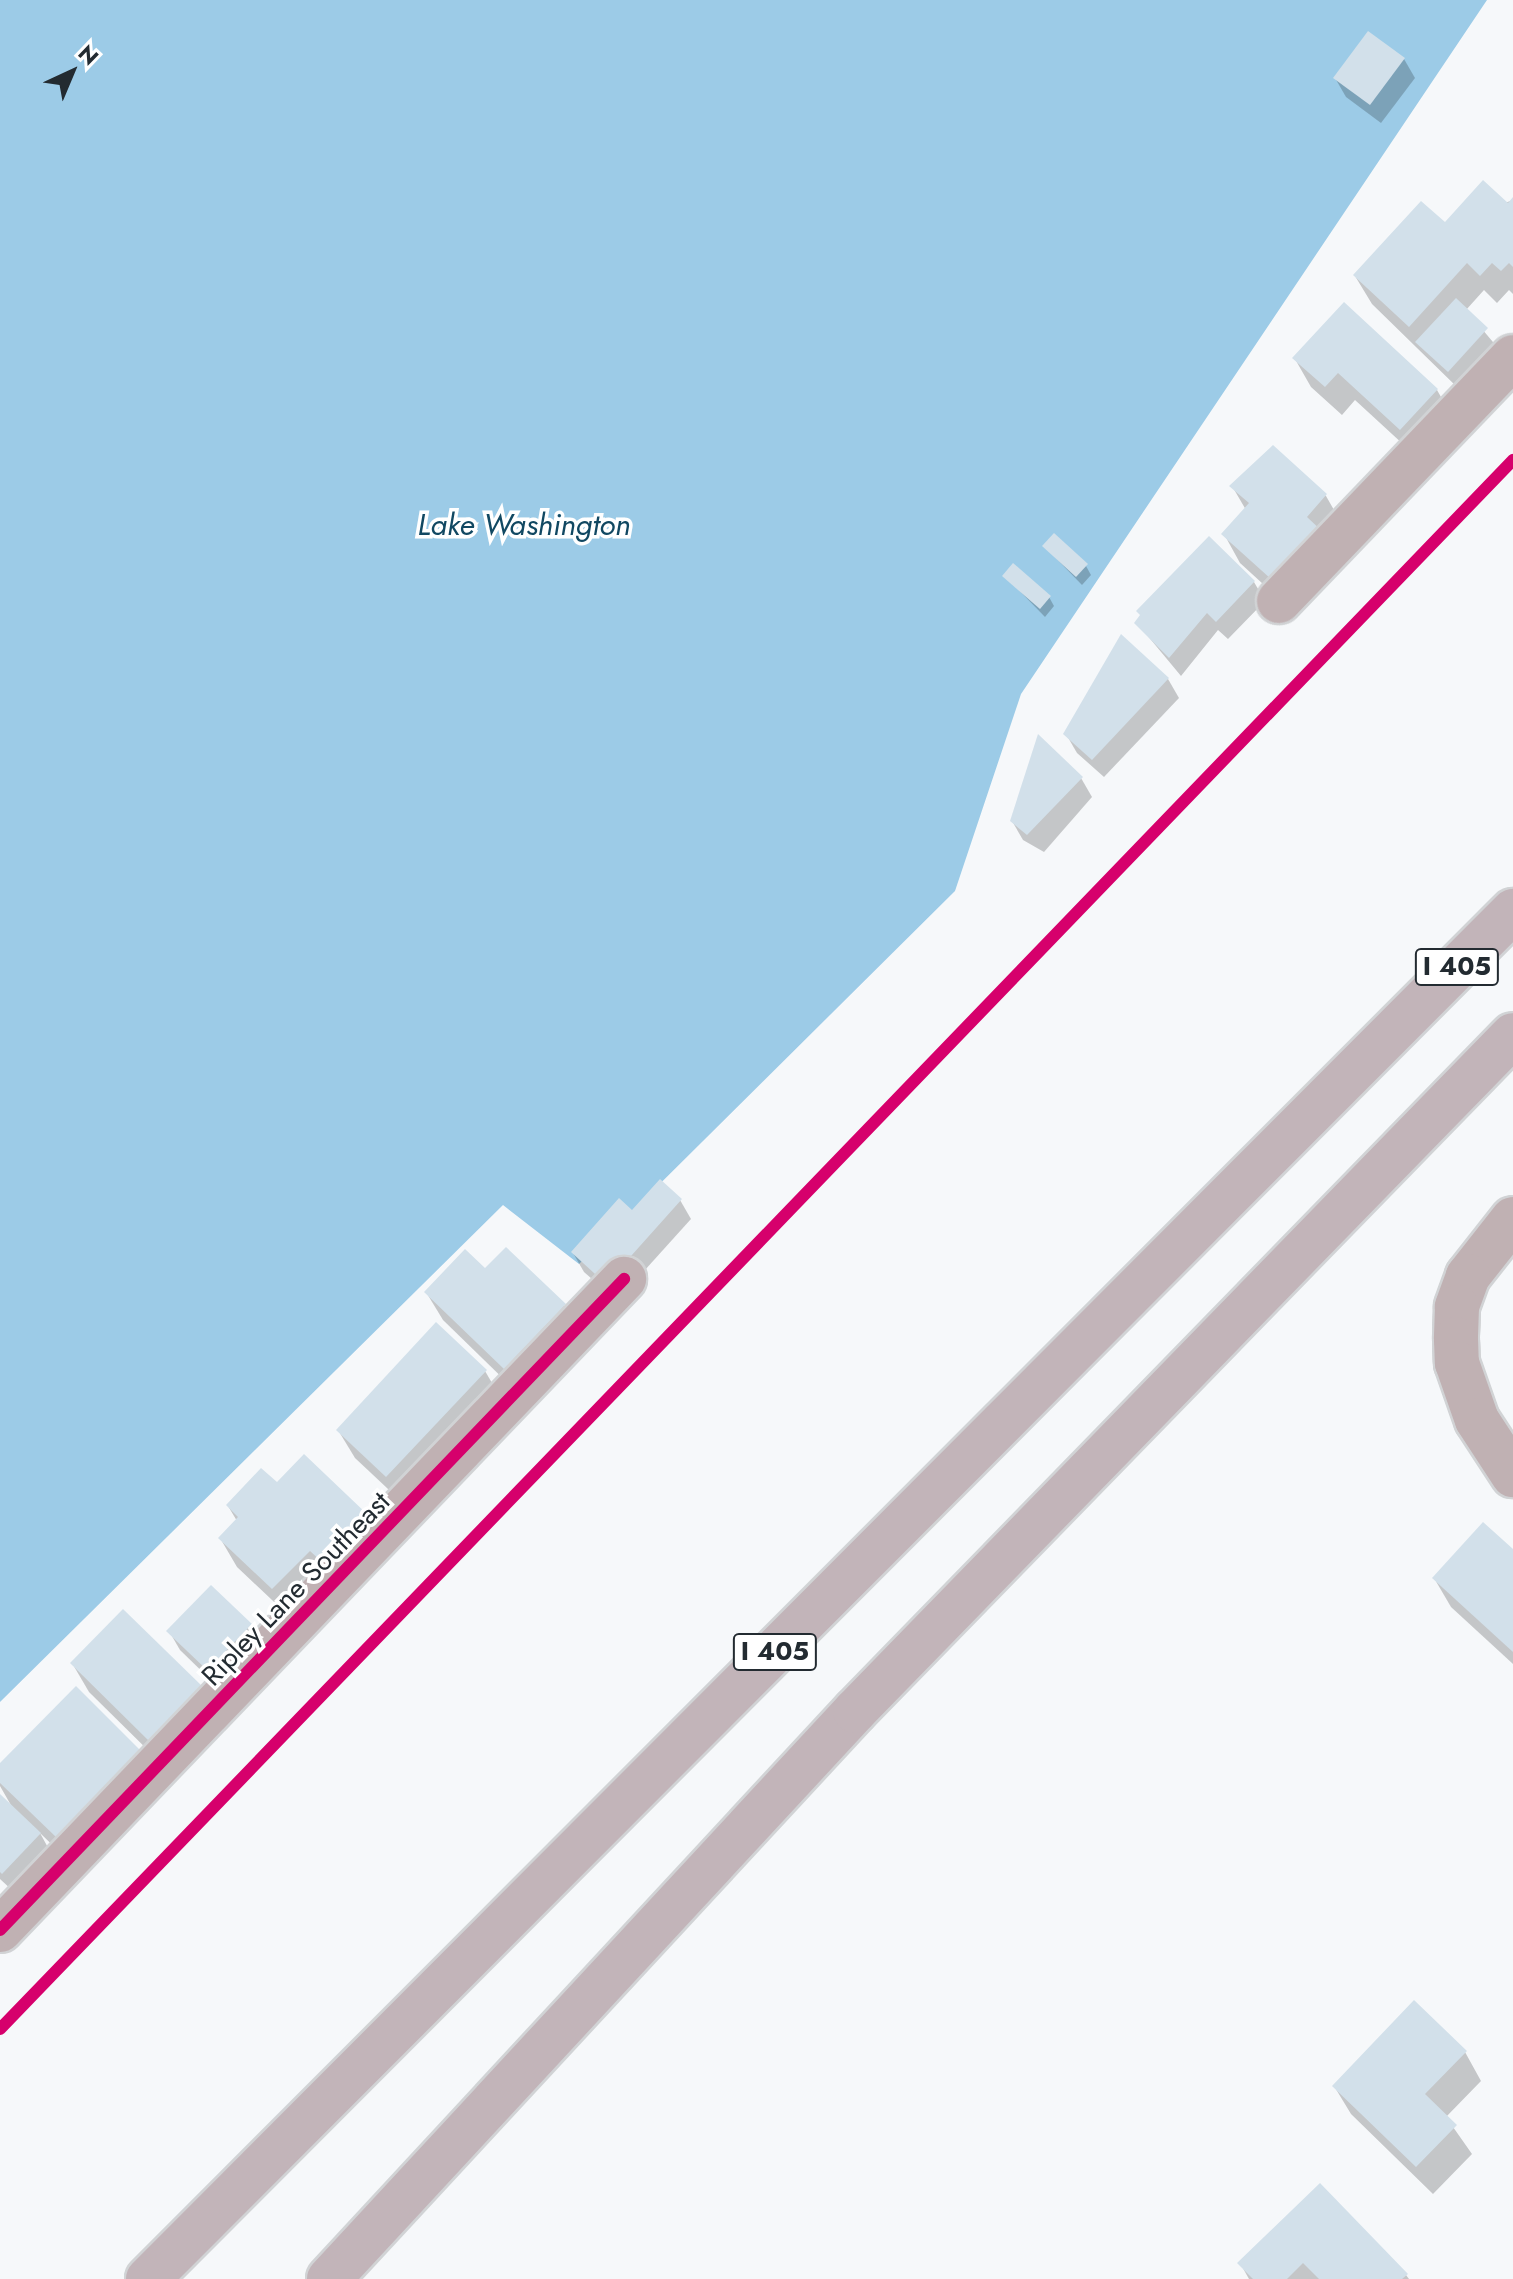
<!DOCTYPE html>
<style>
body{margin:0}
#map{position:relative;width:1513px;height:2279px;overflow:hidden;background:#f6f8fa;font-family:Jost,sans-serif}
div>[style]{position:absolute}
.water>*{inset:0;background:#9ccbe7}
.shadow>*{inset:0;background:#0003}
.building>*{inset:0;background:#d2e0ea}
.roads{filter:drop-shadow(2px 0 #d1d3d5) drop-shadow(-2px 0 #d1d3d5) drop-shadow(0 2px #d1d3d5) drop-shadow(0 -2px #d1d3d5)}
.minor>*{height:44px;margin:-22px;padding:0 22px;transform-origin:22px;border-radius:22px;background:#c0b1b3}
.motorway>*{height:44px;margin:-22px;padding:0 22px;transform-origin:22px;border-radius:22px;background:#c2b4b9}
.cycleway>*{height:12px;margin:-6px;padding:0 6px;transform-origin:6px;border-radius:6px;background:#d6006c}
span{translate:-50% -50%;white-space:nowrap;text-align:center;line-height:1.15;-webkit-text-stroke:7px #fff;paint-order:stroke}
.shield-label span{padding:2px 6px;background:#fff;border:2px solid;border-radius:6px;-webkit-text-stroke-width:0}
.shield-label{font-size:26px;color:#232b31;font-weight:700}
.street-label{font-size:28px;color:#232b31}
.water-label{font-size:30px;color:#114862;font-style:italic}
.north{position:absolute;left:32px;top:32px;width:80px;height:80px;-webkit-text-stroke:6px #fff;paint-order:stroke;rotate:44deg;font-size:22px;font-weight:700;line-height:32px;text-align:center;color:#232b31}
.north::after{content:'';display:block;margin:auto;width:28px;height:36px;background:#232b31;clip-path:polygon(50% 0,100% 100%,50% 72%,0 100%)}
</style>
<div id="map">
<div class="water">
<div style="clip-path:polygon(0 0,1487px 0,1021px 694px,955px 891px,579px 1264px,503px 1205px,0 1702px)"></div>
</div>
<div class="shadow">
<div style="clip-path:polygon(1404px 59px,1415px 78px,1381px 123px,1346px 97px,1335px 78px)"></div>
<div style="clip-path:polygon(1513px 200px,1513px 294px,1509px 290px,1497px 303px,1484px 290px,1466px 310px,1498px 348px,1460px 390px,1372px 304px,1355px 276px,1445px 225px)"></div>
<div style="clip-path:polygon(1295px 359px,1437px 390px,1453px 418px,1417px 457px,1355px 400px,1342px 415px,1311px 387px)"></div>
<div style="clip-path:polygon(1273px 448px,1326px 496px,1342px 524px,1288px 607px,1240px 563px,1224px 534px,1246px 510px,1232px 486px)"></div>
<div style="clip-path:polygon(1209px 539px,1254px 582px,1265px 601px,1228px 639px,1218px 630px,1181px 676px,1137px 623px)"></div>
<div style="clip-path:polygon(1044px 546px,1086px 566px,1091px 575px,1082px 585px)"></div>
<div style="clip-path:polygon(1005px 576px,1049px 597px,1054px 606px,1045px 617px)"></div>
<div style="clip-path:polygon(1121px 637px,1168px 679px,1179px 698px,1104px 777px,1077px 753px,1066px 734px)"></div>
<div style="clip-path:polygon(1081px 778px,1092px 797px,1044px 852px,1023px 840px,1012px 821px)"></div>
<div style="clip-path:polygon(680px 1200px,691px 1219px,617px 1301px,584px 1272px,573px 1253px,632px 1212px)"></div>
<div style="clip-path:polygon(485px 1271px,564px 1306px,581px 1334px,521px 1396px,443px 1320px,426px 1292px)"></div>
<div style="clip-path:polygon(485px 1371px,502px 1400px,404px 1504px,355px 1458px,338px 1430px)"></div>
<div style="clip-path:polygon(277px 1485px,366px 1516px,290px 1617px,237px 1567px,220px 1538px,237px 1521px,228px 1506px)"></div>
<div style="clip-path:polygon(1513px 1552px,1513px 1664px,1451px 1607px,1434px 1578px)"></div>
<div style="clip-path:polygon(250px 1625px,261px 1644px,219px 1688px,180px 1650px,169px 1631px)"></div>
<div style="clip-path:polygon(72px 1663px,218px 1717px,167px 1769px,89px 1692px)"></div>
<div style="clip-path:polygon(140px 1753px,74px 1866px,40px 1833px,51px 1853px,14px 1892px,0 1879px,0 1797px,12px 1807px,0 1786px,0 1766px)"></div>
<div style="clip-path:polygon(1465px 2052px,1481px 2081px,1446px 2117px,1472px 2154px,1433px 2194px,1351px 2114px,1334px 2086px)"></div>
<div style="clip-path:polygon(1320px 2186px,1406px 2275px,1409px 2279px,1249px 2279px,1240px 2263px)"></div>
</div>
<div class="building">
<div style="clip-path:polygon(1368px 31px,1405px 58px,1370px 105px,1333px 78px)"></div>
<div style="clip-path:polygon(1483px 180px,1508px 203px,1513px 197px,1513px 267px,1509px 263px,1501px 271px,1492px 263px,1480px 276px,1467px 263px,1409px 327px,1353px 275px,1421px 201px,1445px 222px)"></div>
<div style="clip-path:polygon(1456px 298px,1488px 328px,1448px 372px,1415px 342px)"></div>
<div style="clip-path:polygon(1344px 302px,1438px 389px,1400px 430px,1338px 373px,1325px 387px,1292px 358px)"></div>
<div style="clip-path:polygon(1273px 445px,1327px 494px,1307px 517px,1324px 533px,1271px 579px,1221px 534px,1249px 503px,1229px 486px)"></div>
<div style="clip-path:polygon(1054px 533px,1088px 564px,1076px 577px,1042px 546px)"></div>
<div style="clip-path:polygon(1209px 536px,1255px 581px,1216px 622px,1207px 613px,1169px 658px,1134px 623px,1140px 615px,1136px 611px)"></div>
<div style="clip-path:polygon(1013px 563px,1051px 596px,1040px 609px,1002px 576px)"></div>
<div style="clip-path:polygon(1121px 634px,1169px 678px,1092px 760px,1063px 734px)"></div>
<div style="clip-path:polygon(1038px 734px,1083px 777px,1027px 835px,1010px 821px)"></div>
<div style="clip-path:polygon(660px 1179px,682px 1199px,606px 1284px,571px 1252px,619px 1198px,632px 1210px)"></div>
<div style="clip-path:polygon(506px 1247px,566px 1304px,504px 1369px,424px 1292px,465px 1249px,485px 1268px)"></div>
<div style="clip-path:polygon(436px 1322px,487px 1370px,386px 1477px,336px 1430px)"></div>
<div style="clip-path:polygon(304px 1454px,368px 1515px,322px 1562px,310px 1551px,272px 1589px,218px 1538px,238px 1517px,226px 1505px,261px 1468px,277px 1482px)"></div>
<div style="clip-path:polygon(1483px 1522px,1513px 1549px,1513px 1652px,1432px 1578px)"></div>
<div style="clip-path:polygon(211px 1585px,252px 1624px,207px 1670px,166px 1631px)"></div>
<div style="clip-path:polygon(123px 1609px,203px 1687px,150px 1742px,70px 1663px)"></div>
<div style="clip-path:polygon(76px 1686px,142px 1752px,57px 1838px,0 1783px,0 1763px)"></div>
<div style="clip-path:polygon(0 1794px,41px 1833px,2px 1874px,0 1872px)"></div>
<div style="clip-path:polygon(1414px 2000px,1467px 2051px,1425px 2094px,1457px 2125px,1416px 2167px,1332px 2086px)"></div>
<div style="clip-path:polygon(1320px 2183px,1408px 2274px,1402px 2279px,1319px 2279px,1303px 2263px,1287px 2279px,1253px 2279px,1237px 2263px)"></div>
</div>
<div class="roads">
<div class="minor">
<div style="left:1279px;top:601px;width:338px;rotate:-46.2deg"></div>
<div style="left:1513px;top:1219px;width:73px;rotate:128.3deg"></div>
<div style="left:1468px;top:1276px;width:33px;rotate:110deg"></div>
<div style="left:1457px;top:1307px;width:32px;rotate:92deg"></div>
<div style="left:1456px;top:1339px;width:24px;rotate:88deg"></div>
<div style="left:1457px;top:1363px;width:60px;rotate:70.7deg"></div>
<div style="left:1477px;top:1420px;width:66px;rotate:56.8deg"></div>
<div style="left:0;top:1930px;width:902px;rotate:-46.21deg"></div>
</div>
<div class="motorway">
<div style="left:148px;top:2279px;width:1933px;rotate:-45.06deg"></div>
<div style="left:329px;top:2279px;width:774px;rotate:-47.2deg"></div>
<div style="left:855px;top:1711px;width:943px;rotate:-45.77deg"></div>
</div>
</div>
<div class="cycleway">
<div style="left:0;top:1930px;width:902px;rotate:-46.21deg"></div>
<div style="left:0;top:2029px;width:2180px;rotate:-46.04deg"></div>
</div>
<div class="shield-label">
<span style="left:1457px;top:967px">I 405</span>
<span style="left:775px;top:1652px">I 405</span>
</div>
<div class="street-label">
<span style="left:296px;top:1589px;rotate:-46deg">Ripley Lane Southeast</span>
</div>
<div class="water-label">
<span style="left:524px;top:525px">Lake Washington</span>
</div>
<div class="north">N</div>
</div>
